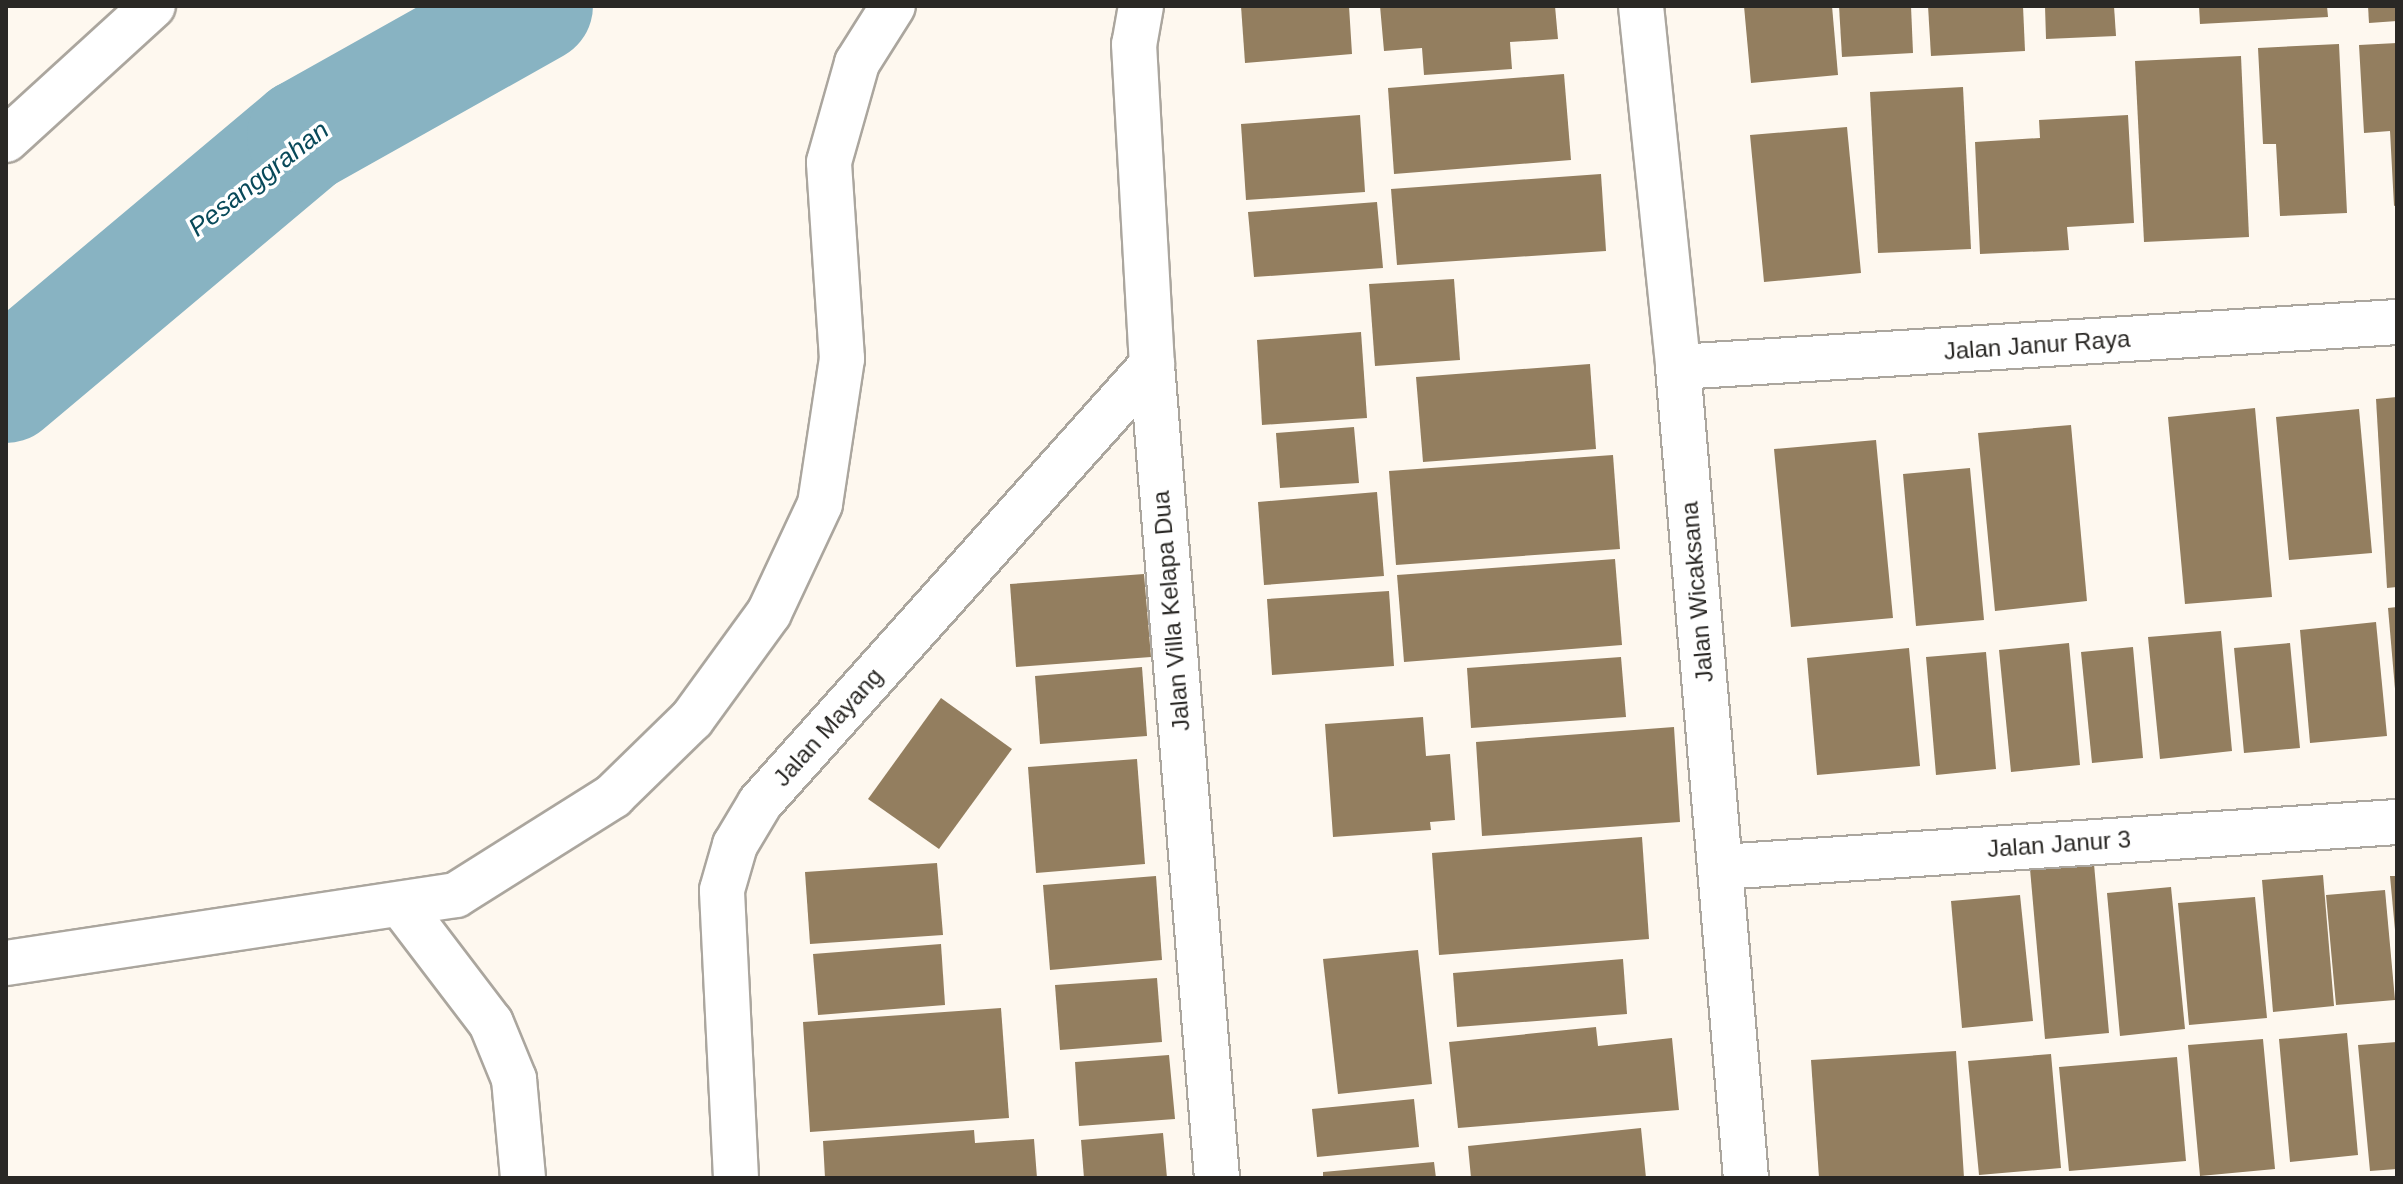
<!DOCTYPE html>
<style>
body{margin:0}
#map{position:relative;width:2403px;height:1184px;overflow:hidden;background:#fef8ef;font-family:Arial,sans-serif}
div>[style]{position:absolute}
.river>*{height:114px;margin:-57px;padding:0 57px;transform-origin:57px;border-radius:57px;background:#88b3c2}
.building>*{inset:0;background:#937e5f}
.roads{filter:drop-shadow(2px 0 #aba69e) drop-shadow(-2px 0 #aba69e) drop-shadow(0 2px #aba69e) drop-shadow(0 -2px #aba69e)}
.minor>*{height:44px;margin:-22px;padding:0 22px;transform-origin:22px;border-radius:22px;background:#fff}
span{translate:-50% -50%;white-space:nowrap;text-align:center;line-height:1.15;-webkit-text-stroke:7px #fff;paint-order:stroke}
.street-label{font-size:24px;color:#2a2825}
.water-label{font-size:26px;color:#084959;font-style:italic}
.frame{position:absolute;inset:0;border:8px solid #2a2825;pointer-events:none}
</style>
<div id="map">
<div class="river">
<div style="left:6px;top:386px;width:389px;rotate:-40deg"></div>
<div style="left:304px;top:136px;width:266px;rotate:-29.3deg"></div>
</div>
<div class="building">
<div style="clip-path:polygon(1241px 6px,1349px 6px,1352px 54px,1245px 63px)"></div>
<div style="clip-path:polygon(1380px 6px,1555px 6px,1558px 39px,1510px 42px,1512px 69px,1424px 75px,1422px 48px,1384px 51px)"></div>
<div style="clip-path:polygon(1744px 6px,1832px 6px,1838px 75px,1751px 83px)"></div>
<div style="clip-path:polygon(1839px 6px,1911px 6px,1913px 53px,1842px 57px)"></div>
<div style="clip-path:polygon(1928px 6px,2023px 6px,2025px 51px,1931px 56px)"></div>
<div style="clip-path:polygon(2045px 6px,2114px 6px,2116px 36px,2046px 39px)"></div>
<div style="clip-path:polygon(2199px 6px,2327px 6px,2328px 17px,2200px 24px)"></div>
<div style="clip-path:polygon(2368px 6px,2397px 6px,2397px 21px,2369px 23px)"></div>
<div style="clip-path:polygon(2397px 43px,2397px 205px,2394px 206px,2390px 131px,2364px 133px,2359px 45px)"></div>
<div style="clip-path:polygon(2339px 44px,2347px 213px,2280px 216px,2276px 144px,2263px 144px,2258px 48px)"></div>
<div style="clip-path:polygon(2241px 56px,2249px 237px,2144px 242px,2135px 61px)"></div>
<div style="clip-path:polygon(1564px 74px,1571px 160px,1394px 174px,1388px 88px)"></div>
<div style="clip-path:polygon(1963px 87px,1971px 249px,1878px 253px,1870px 92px)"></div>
<div style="clip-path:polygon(1360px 115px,1365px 192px,1246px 200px,1241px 124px)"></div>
<div style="clip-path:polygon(2128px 115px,2134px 223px,2067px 227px,2069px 250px,1980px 254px,1975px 142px,2040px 138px,2039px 120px)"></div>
<div style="clip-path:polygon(1847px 127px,1861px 273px,1764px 282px,1750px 135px)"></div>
<div style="clip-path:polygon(1601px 174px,1606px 251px,1397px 265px,1391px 189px)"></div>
<div style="clip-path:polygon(1377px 202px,1383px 268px,1254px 277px,1248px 212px)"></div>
<div style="clip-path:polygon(1454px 279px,1460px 360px,1375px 366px,1369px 284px)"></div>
<div style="clip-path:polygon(1361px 332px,1367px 418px,1262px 425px,1257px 340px)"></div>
<div style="clip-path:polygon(1590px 364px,1596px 449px,1423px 462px,1416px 377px)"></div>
<div style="clip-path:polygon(2397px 397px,2397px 587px,2387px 588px,2376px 399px)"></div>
<div style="clip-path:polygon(2255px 408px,2272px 597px,2185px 604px,2168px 417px)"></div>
<div style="clip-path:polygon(2359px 409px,2372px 553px,2289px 560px,2276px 417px)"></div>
<div style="clip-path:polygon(2071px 425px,2087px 601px,1995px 611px,1978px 433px)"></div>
<div style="clip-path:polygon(1354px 427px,1359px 483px,1280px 488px,1276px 433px)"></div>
<div style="clip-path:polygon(1876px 440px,1893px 618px,1791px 627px,1774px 449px)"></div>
<div style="clip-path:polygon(1613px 455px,1620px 549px,1396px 565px,1389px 471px)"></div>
<div style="clip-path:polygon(1970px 468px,1984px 620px,1916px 626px,1903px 474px)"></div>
<div style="clip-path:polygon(1377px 492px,1384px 576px,1264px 585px,1258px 502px)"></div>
<div style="clip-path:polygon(1615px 559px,1622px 645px,1404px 662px,1397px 575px)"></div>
<div style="clip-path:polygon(1144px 574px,1151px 657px,1016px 667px,1010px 584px)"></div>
<div style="clip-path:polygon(1389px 591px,1394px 666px,1272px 675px,1267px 599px)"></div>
<div style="clip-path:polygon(2397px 607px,2397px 689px,2395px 689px,2388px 608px)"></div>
<div style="clip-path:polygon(2376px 622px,2387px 736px,2310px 743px,2300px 630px)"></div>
<div style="clip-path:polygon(2221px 631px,2232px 751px,2160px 759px,2148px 637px)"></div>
<div style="clip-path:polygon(2069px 643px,2080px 765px,2011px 772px,1999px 650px)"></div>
<div style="clip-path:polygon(2290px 643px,2300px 748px,2244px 753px,2234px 648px)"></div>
<div style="clip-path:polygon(2133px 647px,2143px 758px,2092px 763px,2081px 652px)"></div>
<div style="clip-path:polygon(1909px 648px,1920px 766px,1817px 775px,1807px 658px)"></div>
<div style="clip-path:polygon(1986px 652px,1996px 769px,1936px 775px,1926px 657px)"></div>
<div style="clip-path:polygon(1621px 657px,1626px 717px,1471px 728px,1467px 668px)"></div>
<div style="clip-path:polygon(1142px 667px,1147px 736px,1040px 744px,1035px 676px)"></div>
<div style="clip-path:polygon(941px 698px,1012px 749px,939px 849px,868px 799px)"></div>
<div style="clip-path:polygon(1423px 717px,1426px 756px,1450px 754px,1455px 820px,1430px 822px,1431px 830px,1333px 837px,1325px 724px)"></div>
<div style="clip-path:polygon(1674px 727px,1680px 822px,1482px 836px,1476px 742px)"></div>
<div style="clip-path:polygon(1137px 759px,1145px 864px,1036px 873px,1028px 767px)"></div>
<div style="clip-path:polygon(1642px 837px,1649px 939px,1439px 955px,1432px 853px)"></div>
<div style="clip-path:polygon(937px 863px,943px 935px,810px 944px,805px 872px)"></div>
<div style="clip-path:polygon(2094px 864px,2109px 1033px,2045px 1039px,2030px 869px)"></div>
<div style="clip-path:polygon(2323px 875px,2334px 1006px,2273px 1012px,2262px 880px)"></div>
<div style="clip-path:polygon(1156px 876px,1162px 960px,1050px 970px,1043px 885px)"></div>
<div style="clip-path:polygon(2390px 876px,2397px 876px,2397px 930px,2395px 930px)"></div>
<div style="clip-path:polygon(2171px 887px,2185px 1029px,2120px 1036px,2107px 893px)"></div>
<div style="clip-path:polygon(2385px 890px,2395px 1000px,2336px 1005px,2326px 895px)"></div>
<div style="clip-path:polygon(2020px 895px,2033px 1021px,1962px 1028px,1951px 901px)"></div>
<div style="clip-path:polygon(2255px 897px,2267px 1018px,2189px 1025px,2178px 903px)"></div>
<div style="clip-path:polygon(941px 944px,945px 1005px,818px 1015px,813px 954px)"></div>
<div style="clip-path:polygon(1418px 950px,1432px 1084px,1338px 1094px,1323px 959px)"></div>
<div style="clip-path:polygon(1623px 959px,1627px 1014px,1457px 1027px,1453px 973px)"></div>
<div style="clip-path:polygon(1157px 978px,1162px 1042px,1060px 1050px,1055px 985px)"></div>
<div style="clip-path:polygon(1001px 1008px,1009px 1118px,810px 1132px,803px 1022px)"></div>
<div style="clip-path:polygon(1596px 1027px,1598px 1046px,1672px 1038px,1679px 1110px,1458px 1128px,1449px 1042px)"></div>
<div style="clip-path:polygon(2347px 1033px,2358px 1155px,2290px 1162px,2279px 1039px)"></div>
<div style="clip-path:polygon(2263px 1039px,2275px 1169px,2200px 1176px,2188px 1045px)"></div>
<div style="clip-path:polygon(2397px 1042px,2397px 1169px,2370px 1171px,2358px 1045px)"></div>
<div style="clip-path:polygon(1956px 1051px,1964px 1178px,1819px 1178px,1811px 1060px)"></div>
<div style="clip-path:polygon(2051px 1054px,2061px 1168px,1979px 1175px,1968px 1061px)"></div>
<div style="clip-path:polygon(1169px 1055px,1175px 1119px,1079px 1126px,1075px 1062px)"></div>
<div style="clip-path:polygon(2177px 1057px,2186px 1161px,2069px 1171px,2059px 1067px)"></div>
<div style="clip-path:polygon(1414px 1099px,1419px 1147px,1317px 1157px,1312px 1109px)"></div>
<div style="clip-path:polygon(1641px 1128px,1646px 1178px,1471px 1178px,1468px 1146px)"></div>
<div style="clip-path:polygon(974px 1130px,975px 1143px,1034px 1139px,1037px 1178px,825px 1178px,823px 1141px)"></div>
<div style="clip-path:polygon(1163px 1133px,1167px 1178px,1084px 1178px,1081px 1140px)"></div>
<div style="clip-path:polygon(1434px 1162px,1436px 1178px,1323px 1178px,1323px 1172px)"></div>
</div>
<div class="roads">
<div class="minor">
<div style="left:1141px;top:6px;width:39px;rotate:100deg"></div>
<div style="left:1134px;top:44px;width:322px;rotate:86.8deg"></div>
<div style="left:1152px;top:365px;width:816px;rotate:85.43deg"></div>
<div style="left:1641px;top:6px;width:363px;rotate:84.1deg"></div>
<div style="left:1678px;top:367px;width:814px;rotate:85.21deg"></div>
<div style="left:6px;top:140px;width:199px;rotate:-42.4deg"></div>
<div style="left:1678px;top:367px;width:720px;rotate:-3.58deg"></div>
<div style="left:1721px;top:867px;width:677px;rotate:-3.81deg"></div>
<div style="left:401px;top:905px;width:148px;rotate:52.7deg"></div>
<div style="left:491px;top:1023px;width:61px;rotate:67.7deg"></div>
<div style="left:514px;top:1079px;width:99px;rotate:84.8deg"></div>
<div style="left:6px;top:963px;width:455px;rotate:-8.6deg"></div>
<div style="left:456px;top:895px;width:186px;rotate:-32.2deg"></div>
<div style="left:613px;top:796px;width:110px;rotate:-44.3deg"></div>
<div style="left:692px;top:719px;width:131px;rotate:-54deg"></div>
<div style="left:769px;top:613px;width:120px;rotate:-64.9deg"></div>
<div style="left:820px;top:504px;width:147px;rotate:-81.4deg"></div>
<div style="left:842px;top:359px;width:197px;rotate:-93.8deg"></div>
<div style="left:829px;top:162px;width:103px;rotate:-74.2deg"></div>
<div style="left:857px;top:63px;width:67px;rotate:-57.7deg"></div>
<div style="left:736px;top:1178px;width:288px;rotate:-92.8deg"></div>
<div style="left:722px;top:890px;width:47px;rotate:-73.9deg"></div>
<div style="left:735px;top:845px;width:49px;rotate:-59.2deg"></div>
<div style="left:760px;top:803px;width:588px;rotate:-48.17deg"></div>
</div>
</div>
<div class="street-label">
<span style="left:2037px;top:345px;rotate:-4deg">Jalan Janur Raya</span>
<span style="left:1697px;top:592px;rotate:-95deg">Jalan Wicaksana</span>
<span style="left:1171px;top:611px;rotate:-95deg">Jalan Villa Kelapa Dua</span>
<span style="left:828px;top:727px;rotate:-48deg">Jalan Mayang</span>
<span style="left:2059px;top:844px;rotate:-4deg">Jalan Janur 3</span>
</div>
<div class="water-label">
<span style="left:259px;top:179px;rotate:-38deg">Pesanggrahan</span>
</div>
<div class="frame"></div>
</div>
